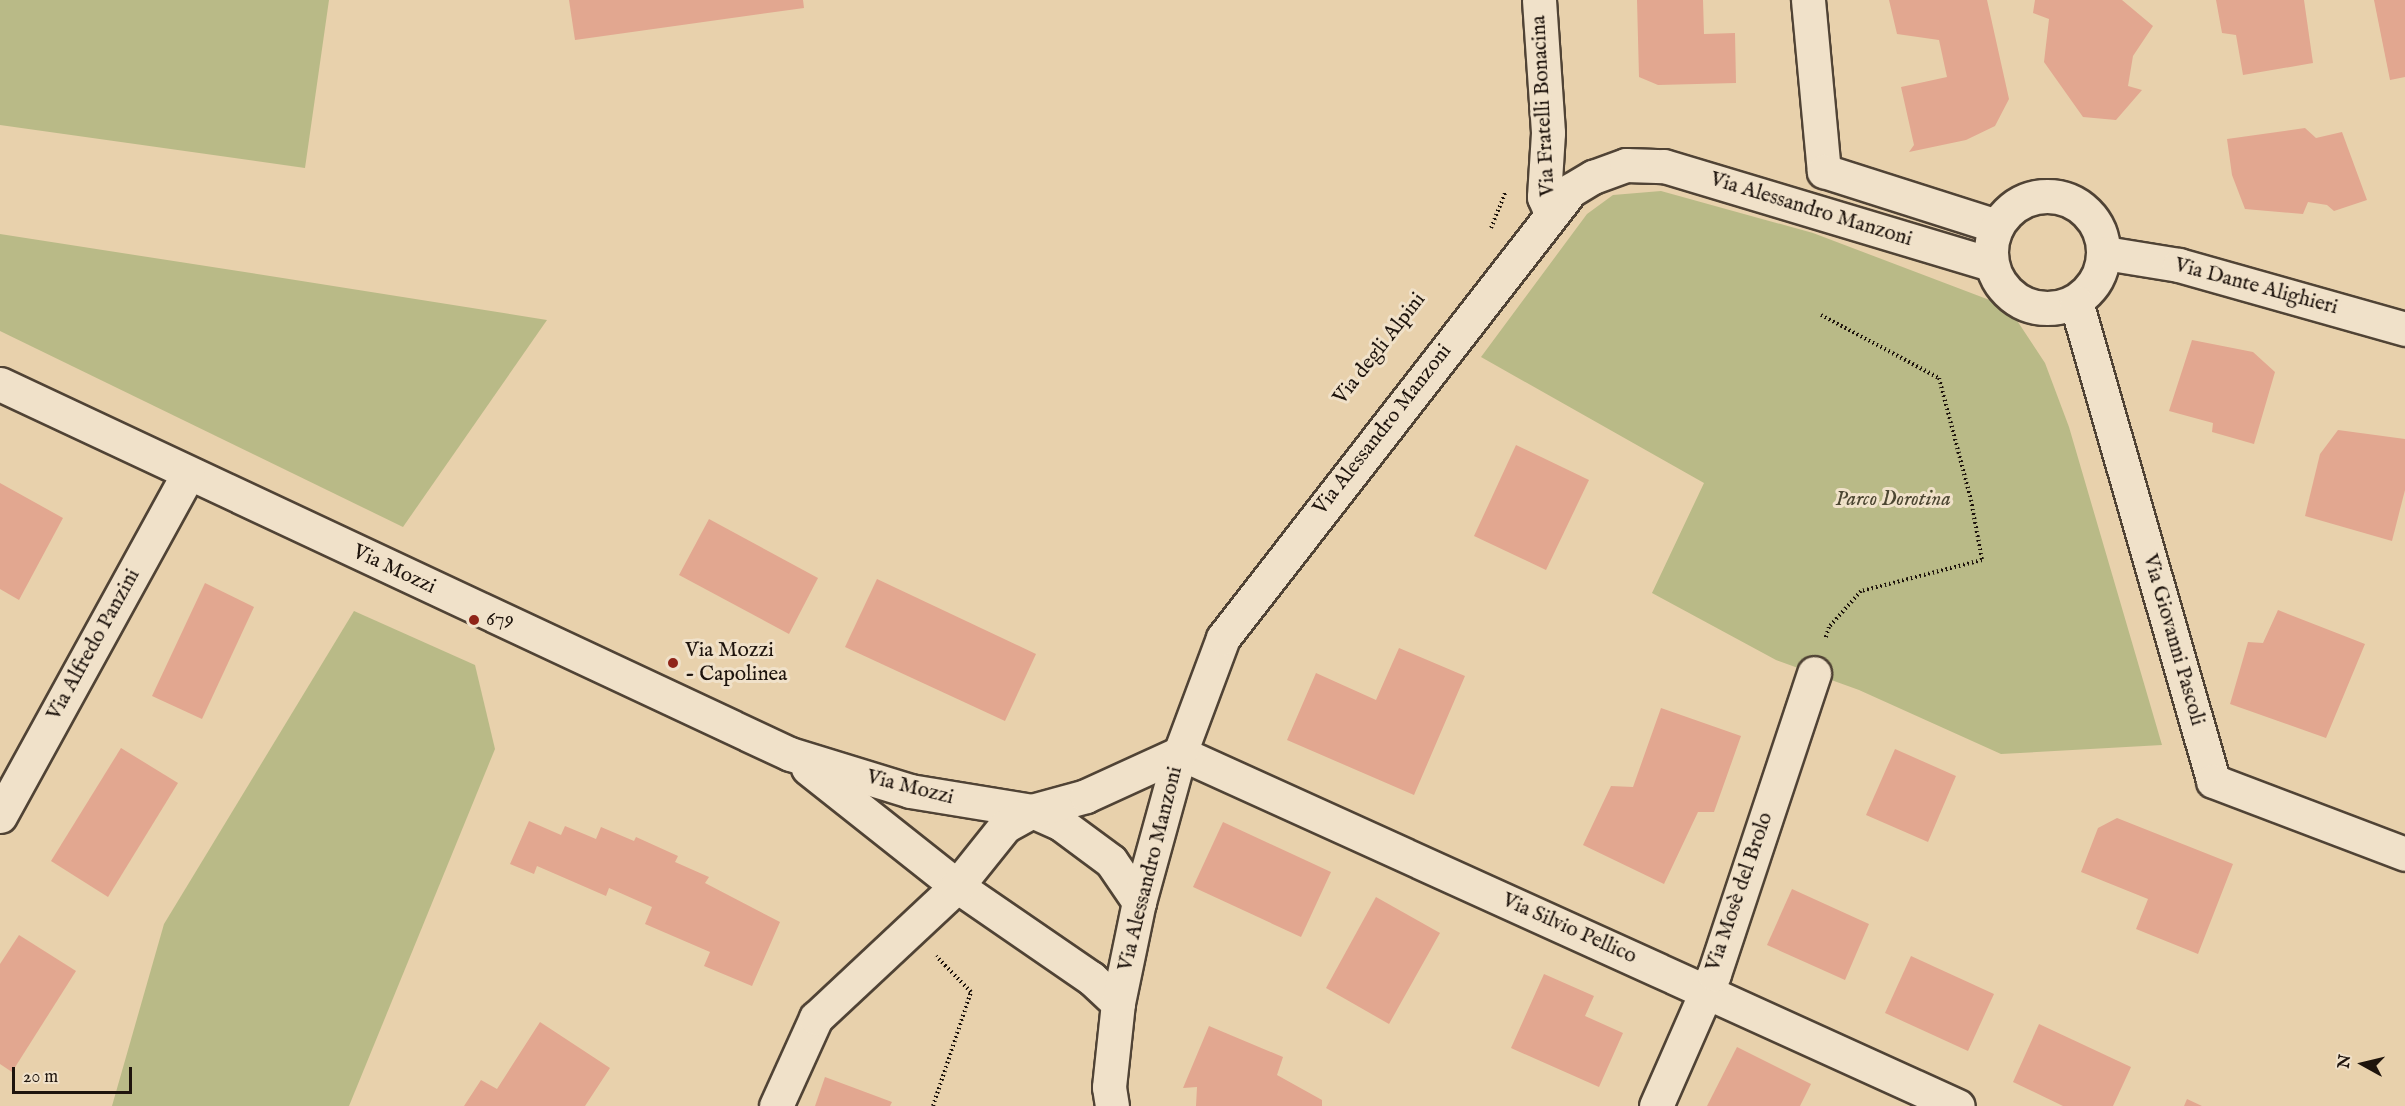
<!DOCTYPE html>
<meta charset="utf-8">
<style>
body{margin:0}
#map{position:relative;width:2405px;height:1106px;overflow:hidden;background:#e8d1ac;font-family:"IM FELL English",serif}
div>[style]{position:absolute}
.green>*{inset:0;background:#b9ba87}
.building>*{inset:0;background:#e2a790}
.path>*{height:4px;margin-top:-2px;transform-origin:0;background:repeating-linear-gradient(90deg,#1e140d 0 1.5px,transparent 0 4.5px)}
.roads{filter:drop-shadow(2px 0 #504335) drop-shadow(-2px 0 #504335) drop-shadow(0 2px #504335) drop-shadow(0 -2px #504335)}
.street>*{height:33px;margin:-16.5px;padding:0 16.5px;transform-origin:16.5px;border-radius:16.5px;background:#f0e1c9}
.street>.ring{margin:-16.5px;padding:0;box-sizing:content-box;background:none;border:33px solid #f0e1c9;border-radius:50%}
.dots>*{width:16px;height:16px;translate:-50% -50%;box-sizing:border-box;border:3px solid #f0e1c9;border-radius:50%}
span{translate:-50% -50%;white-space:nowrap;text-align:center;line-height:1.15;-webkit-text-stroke:6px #f0e1c9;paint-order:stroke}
.street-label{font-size:21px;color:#1e140d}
.park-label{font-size:21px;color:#4c4632;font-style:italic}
.poi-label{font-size:21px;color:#1e140d}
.left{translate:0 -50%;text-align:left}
.north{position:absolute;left:2333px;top:1034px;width:60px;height:60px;-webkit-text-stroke:4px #f0e1c9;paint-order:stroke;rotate:278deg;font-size:16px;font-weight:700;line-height:24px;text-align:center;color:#1e140d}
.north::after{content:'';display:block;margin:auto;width:21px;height:27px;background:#1e140d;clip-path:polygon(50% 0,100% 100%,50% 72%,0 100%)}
.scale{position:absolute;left:12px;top:1067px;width:120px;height:27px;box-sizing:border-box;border:3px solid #1e140d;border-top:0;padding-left:8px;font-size:18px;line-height:21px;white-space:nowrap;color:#1e140d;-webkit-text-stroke:4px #f0e1c9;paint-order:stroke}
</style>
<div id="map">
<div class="green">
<div style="clip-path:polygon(0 0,329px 0,305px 168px,0 125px)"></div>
<div style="clip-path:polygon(1661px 191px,1813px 233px,2008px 307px,2045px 363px,2069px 427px,2162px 745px,2001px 754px,1859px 690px,1776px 660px,1652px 593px,1704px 483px,1481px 357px,1587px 214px,1613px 195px)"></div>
<div style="clip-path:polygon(0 234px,289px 279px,547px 320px,403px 527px,0 331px)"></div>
<div style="clip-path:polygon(354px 611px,475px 665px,495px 749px,349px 1106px,112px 1106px,164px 924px)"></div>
</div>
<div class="building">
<div style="clip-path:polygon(569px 0,803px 0,804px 8px,575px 40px)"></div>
<div style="clip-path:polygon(1637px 0,1703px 0,1704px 34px,1735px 33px,1736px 83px,1658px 85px,1639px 77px)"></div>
<div style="clip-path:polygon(1889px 0,1987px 0,2009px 99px,1995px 126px,1966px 140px,1909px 152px,1914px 145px,1901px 87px,1947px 77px,1939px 40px,1897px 34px)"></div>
<div style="clip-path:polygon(2035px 0,2122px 0,2153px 26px,2133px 56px,2128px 86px,2142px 90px,2116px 120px,2083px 117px,2044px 62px,2049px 19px,2033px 13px)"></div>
<div style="clip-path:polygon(2216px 0,2304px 0,2313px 63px,2243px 75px,2236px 35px,2222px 33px)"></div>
<div style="clip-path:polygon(2374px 0,2405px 0,2405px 77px,2390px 80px)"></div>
<div style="clip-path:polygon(2305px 128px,2316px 138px,2342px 132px,2367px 200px,2334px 211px,2327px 205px,2308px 202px,2303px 214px,2245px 209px,2232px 175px,2227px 139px)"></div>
<div style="clip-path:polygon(2192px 340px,2253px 352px,2275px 372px,2254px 444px,2212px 432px,2213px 423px,2169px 411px)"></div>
<div style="clip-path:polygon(2338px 430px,2405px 439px,2405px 490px,2392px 541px,2305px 516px,2320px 454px)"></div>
<div style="clip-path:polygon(1516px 445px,1589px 480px,1546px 570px,1474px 536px)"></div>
<div style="clip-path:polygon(0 483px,63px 518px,19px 600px,0 589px)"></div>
<div style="clip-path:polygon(709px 519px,818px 578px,789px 634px,679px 575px)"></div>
<div style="clip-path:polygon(877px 579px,1036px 654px,1005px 721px,845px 647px)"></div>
<div style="clip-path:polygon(205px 583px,254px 607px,202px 719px,152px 696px)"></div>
<div style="clip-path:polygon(2278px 610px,2365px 644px,2326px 738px,2230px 704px,2248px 642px,2263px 643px)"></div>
<div style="clip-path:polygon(1399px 648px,1465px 676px,1414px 795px,1287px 740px,1316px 673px,1376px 700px)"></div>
<div style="clip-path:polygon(1661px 708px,1741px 736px,1714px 812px,1698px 812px,1664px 884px,1583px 845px,1611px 786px,1633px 787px)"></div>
<div style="clip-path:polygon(121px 748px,178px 783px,108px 897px,51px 861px)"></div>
<div style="clip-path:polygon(1895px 749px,1956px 776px,1928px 842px,1866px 815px)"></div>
<div style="clip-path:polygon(2117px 818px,2233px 864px,2198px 954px,2136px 929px,2148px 899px,2081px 872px,2098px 828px)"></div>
<div style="clip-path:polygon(529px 821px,561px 835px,565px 826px,596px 839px,601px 827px,634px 841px,636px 837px,678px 856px,675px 862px,709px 877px,705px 883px,780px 922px,752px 986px,704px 966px,710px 952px,645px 924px,652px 907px,609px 888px,606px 896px,537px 866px,534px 874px,510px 864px)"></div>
<div style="clip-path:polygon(1223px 822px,1331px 872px,1301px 937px,1193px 887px)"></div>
<div style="clip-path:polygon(1792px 889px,1869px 924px,1845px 980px,1767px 945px)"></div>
<div style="clip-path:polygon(1376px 897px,1440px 933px,1389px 1024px,1326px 988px)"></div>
<div style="clip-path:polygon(19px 935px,76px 971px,12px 1072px,0 1064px,0 964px)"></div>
<div style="clip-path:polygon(1911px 956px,1994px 994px,1968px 1051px,1885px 1013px)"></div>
<div style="clip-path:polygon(1544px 974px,1594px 996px,1585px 1016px,1623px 1033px,1599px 1087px,1511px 1048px)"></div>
<div style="clip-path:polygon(540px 1022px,610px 1068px,585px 1106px,464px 1106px,481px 1080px,497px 1089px)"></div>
<div style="clip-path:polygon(2039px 1024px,2131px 1067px,2113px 1106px,2063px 1106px,2013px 1082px)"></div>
<div style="clip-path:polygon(1209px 1026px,1283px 1057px,1277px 1075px,1322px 1100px,1322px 1106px,1196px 1106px,1197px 1087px,1183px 1088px)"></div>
<div style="clip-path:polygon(1737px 1047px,1811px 1084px,1800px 1106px,1707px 1106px)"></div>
<div style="clip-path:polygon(825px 1077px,892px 1102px,890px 1106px,815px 1106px)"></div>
<div style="clip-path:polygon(2187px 1099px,2202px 1106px,2184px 1106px)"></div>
</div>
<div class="path">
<div style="left:1491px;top:228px;width:38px;rotate:-68deg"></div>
<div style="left:1821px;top:315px;width:134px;rotate:28.1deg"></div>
<div style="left:1939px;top:378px;width:126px;rotate:75.3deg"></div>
<div style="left:1971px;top:500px;width:61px;rotate:79.6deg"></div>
<div style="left:1982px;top:560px;width:125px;rotate:165.6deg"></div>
<div style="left:1861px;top:591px;width:48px;rotate:131.6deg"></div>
<div style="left:1829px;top:627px;width:13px;rotate:108deg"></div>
<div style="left:933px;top:1106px;width:120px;rotate:-71.6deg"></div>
<div style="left:971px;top:992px;width:50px;rotate:-134.2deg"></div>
</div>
<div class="roads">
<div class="street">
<div style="left:1539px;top:0;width:133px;rotate:86.1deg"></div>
<div style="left:1548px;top:133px;width:64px;rotate:93.6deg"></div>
<div style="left:1544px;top:197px;width:17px;rotate:66deg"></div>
<div style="left:1808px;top:0;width:172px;rotate:84.7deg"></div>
<div style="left:1824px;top:171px;width:181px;rotate:17.7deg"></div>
<div class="ring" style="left:1991px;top:196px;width:79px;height:79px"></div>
<div style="left:2105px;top:253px;width:75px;rotate:9.2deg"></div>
<div style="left:2179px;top:265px;width:235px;rotate:15.8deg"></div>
<div style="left:2076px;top:302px;width:498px;rotate:74deg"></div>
<div style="left:2213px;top:781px;width:205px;rotate:20.8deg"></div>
<div style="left:0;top:384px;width:872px;rotate:25.1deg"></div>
<div style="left:790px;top:754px;width:126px;rotate:17.1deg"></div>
<div style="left:910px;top:791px;width:124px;rotate:9.3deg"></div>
<div style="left:1032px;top:811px;width:32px;rotate:24deg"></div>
<div style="left:1061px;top:824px;width:62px;rotate:36.5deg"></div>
<div style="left:1111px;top:861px;width:50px;rotate:55.7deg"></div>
<div style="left:1180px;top:753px;width:854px;rotate:24.41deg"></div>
<div style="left:808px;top:768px;width:190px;rotate:38.4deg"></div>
<div style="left:957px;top:886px;width:163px;rotate:34.5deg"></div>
<div style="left:1091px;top:978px;width:37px;rotate:43deg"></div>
<div style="left:0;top:816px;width:390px;rotate:-61.2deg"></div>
<div style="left:776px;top:1106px;width:97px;rotate:-65.6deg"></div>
<div style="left:816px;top:1018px;width:193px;rotate:-43.1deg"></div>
<div style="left:957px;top:886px;width:77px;rotate:-51.3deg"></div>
<div style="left:1005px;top:826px;width:31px;rotate:-29deg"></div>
<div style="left:1032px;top:811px;width:56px;rotate:-15.5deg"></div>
<div style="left:1086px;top:796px;width:103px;rotate:-24.6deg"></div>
<div style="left:1112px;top:1106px;width:19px;rotate:-99deg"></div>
<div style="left:1109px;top:1087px;width:84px;rotate:-83.9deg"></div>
<div style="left:1118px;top:1003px;width:103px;rotate:-78.3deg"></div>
<div style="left:1139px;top:902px;width:155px;rotate:-74.6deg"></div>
<div style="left:1180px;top:753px;width:123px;rotate:-69.5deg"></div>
<div style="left:1223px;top:638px;width:567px;rotate:-52.16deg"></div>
<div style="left:1571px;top:190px;width:26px;rotate:-31deg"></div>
<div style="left:1593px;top:177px;width:35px;rotate:-20deg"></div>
<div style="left:1626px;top:165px;width:38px;rotate:2deg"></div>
<div style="left:1664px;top:166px;width:341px;rotate:16.7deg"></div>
<div style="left:1656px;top:1106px;width:144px;rotate:-66.3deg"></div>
<div style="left:1714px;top:974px;width:317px;rotate:-71.6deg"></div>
</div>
</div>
<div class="dots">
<div style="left:474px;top:620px;background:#8f2418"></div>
<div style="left:673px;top:663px;background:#8f2418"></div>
</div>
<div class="street-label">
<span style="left:1544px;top:106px;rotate:-93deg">Via Fratelli Bonacina</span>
<span style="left:1811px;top:210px;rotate:17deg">Via Alessandro Manzoni</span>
<span style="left:2256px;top:287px;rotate:15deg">Via Dante Alighieri</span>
<span style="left:1380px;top:349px;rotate:-52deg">Via degli Alpini</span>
<span style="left:1383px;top:430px;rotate:-52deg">Via Alessandro Manzoni</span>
<span style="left:394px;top:570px;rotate:25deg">Via Mozzi</span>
<span style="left:2173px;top:640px;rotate:74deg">Via Giovanni Pascoli</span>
<span style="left:94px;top:645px;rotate:-61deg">Via Alfredo Panzini</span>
<span style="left:910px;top:788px;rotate:14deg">Via Mozzi</span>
<span style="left:1151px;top:869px;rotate:-76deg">Via Alessandro Manzoni</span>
<span style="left:1740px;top:892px;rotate:-71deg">Via Mosè del Brolo</span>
<span style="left:1569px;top:929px;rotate:24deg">Via Silvio Pellico</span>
</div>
<div class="park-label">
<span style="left:1893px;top:500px">Parco Dorotina</span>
</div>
<div class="poi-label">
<span class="left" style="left:486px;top:620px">679</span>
<span class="left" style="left:685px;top:663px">Via Mozzi<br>- Capolinea</span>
</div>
<div class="north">N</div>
<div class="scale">20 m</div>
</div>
